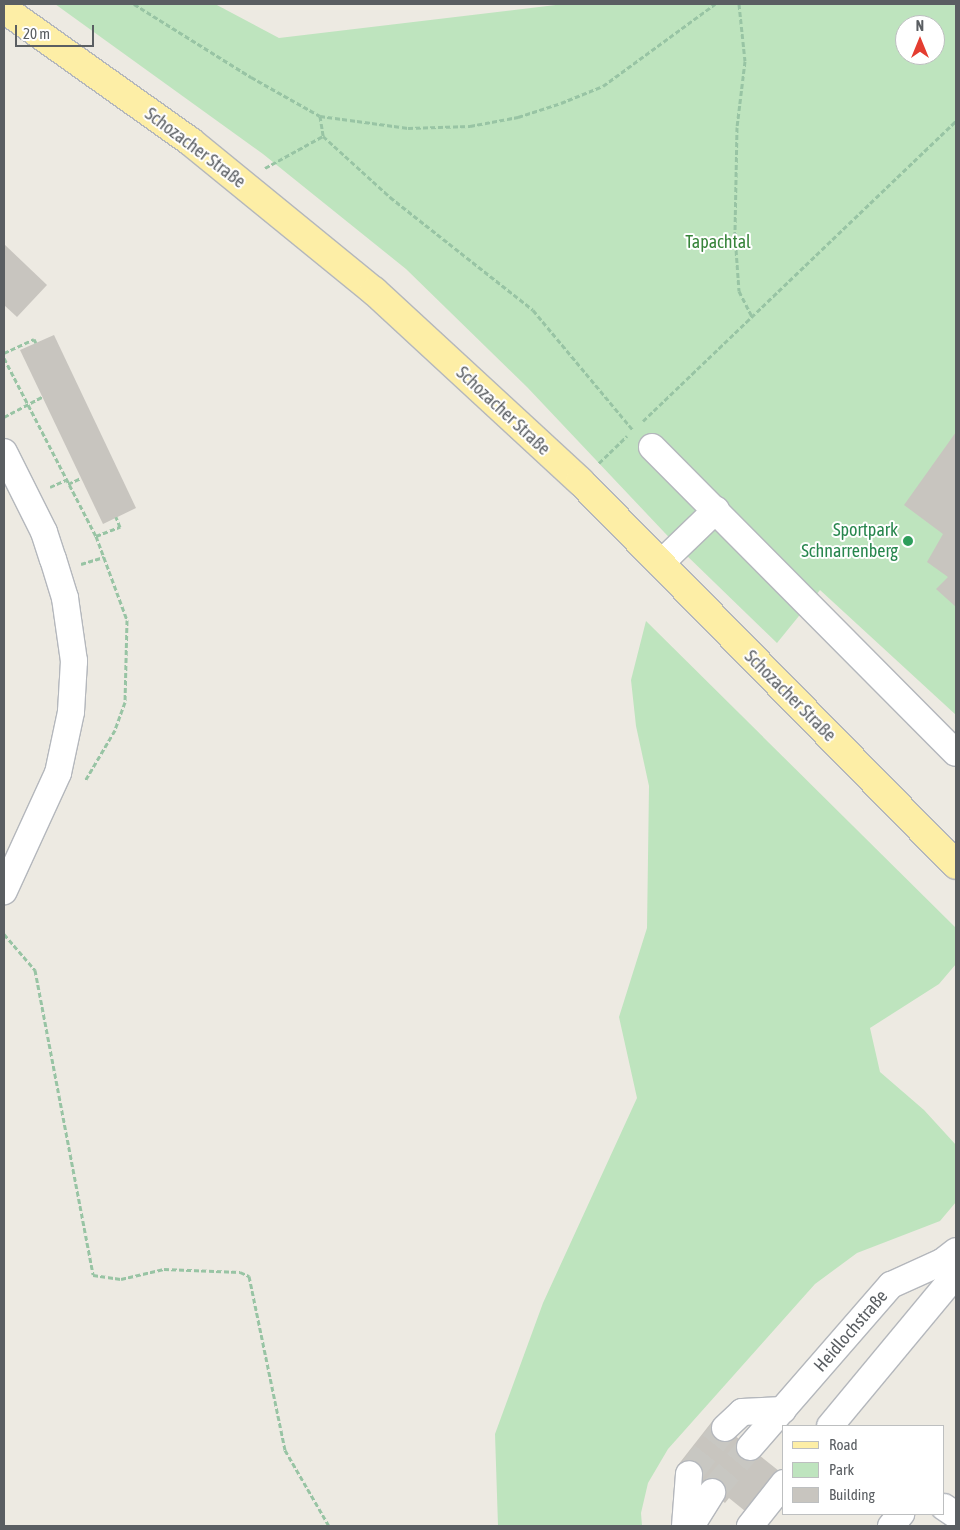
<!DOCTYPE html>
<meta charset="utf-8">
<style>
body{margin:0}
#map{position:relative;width:960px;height:1530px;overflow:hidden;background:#edeae2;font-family:"Asap Condensed",sans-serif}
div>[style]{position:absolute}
.green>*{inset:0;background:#bee4be}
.building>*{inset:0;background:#c8c5bf}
.minor-tunnel>*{height:26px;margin-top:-13px;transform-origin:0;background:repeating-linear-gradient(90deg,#c8c7c2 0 26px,transparent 0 39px)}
.path>*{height:3px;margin-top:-1.5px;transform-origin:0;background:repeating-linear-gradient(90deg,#98c4a4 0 5px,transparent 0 7.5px)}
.roads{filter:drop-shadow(1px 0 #b4b7bc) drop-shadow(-1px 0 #b4b7bc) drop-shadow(0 1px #b4b7bc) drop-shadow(0 -1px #b4b7bc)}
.minor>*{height:26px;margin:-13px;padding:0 13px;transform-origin:13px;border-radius:13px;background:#fff}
.major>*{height:28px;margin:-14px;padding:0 14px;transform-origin:14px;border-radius:14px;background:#fdeea6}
.dots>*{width:14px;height:14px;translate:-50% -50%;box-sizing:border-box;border:2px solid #fff;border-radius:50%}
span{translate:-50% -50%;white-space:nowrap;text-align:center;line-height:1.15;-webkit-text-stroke:4px #fff;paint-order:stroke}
.street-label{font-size:18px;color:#5a5e62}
.park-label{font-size:18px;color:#37843a}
.leisure-label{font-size:18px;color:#27864d}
.right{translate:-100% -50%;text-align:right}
.frame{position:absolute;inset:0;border:5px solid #5a5e62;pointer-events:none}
.legend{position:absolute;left:782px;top:1425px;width:162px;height:90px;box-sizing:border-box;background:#fff;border:1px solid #bdbfc0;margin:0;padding:6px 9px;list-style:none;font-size:15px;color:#5a5e62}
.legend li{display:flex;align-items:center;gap:10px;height:25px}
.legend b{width:25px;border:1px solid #bdbfc0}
.north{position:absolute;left:895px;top:15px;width:50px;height:50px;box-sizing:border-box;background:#fff;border:1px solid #bdbfc0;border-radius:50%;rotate:0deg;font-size:14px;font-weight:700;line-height:20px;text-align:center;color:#5a5e62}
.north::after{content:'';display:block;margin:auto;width:18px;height:22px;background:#e43d30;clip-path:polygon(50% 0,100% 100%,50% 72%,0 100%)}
.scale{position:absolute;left:15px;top:25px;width:79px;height:22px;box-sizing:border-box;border:2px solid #5a5e62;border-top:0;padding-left:6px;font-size:15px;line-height:18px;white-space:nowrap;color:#5a5e62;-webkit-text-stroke:4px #fff;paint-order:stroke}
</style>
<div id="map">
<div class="green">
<div style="clip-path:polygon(evenodd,55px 4px,215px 4px,279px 38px,564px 4px,956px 4px,956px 715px,820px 590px,777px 643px,681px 550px,527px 387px,406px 269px,263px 154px,55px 4px,905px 25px,935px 25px,935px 55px,905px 55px,905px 25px)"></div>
<div style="clip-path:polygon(646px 621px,956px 928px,956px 964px,939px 984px,870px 1028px,880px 1072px,924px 1110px,956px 1145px,956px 1202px,940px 1221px,857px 1253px,815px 1284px,668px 1449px,648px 1483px,641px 1513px,642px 1526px,498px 1526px,495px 1434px,543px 1303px,637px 1098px,619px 1017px,647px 928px,649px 786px,636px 726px,631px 680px)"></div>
</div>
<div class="building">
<div style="clip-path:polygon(4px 244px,47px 285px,17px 317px,4px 305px)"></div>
<div style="clip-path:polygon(54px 335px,136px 508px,103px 524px,20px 350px)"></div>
<div style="clip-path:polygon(956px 432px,956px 607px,936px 589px,948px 577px,927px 562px,943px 534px,904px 505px)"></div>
<div style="clip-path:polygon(714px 1419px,779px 1471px,745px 1511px,729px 1498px,725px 1503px,678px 1465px)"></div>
</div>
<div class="minor-tunnel">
<div style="left:689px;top:1474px;width:58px;rotate:-52deg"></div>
<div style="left:712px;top:1492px;width:59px;rotate:-49.8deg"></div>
</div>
<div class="path">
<div style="left:134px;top:4px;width:138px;rotate:32deg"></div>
<div style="left:251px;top:77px;width:79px;rotate:29.5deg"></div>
<div style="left:320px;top:116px;width:89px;rotate:7.8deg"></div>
<div style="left:408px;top:128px;width:62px;rotate:-1.8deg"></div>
<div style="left:470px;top:126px;width:49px;rotate:-10.6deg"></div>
<div style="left:518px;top:117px;width:45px;rotate:-18deg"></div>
<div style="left:561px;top:103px;width:45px;rotate:-22deg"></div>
<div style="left:603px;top:86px;width:139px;rotate:-36.2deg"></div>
<div style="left:739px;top:4px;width:57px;rotate:84deg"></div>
<div style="left:745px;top:61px;width:66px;rotate:96.9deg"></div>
<div style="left:737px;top:127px;width:108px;rotate:91.1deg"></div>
<div style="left:735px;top:235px;width:56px;rotate:85.9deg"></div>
<div style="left:739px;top:291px;width:28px;rotate:63deg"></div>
<div style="left:320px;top:116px;width:20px;rotate:81deg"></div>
<div style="left:323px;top:136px;width:91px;rotate:42.3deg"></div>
<div style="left:390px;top:197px;width:182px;rotate:38.3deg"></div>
<div style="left:533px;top:310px;width:156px;rotate:50.2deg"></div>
<div style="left:265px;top:168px;width:66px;rotate:-28.9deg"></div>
<div style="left:4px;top:353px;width:33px;rotate:-25deg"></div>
<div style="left:34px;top:339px;width:4px;rotate:63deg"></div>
<div style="left:4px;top:358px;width:200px;rotate:62.7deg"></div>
<div style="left:96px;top:536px;width:90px;rotate:69.7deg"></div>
<div style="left:127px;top:620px;width:82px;rotate:91.4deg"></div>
<div style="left:125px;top:702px;width:30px;rotate:110deg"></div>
<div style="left:115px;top:730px;width:59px;rotate:120.5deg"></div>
<div style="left:4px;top:417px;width:43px;rotate:-27.8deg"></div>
<div style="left:643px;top:421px;width:434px;rotate:-43.8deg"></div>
<div style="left:599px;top:463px;width:39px;rotate:-44deg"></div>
<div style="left:68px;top:484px;width:14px;rotate:-25deg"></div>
<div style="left:50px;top:487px;width:17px;rotate:-24deg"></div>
<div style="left:96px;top:536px;width:26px;rotate:-21deg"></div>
<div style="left:120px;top:527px;width:11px;rotate:-112deg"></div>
<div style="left:81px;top:564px;width:24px;rotate:-17deg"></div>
<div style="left:4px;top:934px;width:48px;rotate:49.3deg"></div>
<div style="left:35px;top:970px;width:310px;rotate:79.2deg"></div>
<div style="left:93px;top:1275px;width:28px;rotate:8deg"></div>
<div style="left:121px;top:1279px;width:44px;rotate:-13.1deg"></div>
<div style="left:164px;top:1269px;width:76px;rotate:2.3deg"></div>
<div style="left:240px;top:1272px;width:10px;rotate:24deg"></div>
<div style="left:249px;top:1276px;width:178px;rotate:78.3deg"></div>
<div style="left:285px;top:1450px;width:88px;rotate:59.9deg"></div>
</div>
<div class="roads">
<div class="minor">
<div style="left:652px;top:447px;width:431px;rotate:45.2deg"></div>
<div style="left:4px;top:452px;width:89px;rotate:63.4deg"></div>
<div style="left:44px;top:532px;width:28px;rotate:72deg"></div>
<div style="left:53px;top:559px;width:41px;rotate:72.9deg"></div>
<div style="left:65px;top:598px;width:64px;rotate:81.9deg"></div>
<div style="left:74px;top:661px;width:51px;rotate:93.4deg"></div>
<div style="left:71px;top:712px;width:62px;rotate:102deg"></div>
<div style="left:58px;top:773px;width:130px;rotate:114.6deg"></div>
<div style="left:660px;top:564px;width:78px;rotate:-44deg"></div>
<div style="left:830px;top:1426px;width:197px;rotate:-50.3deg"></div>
<div style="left:725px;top:1428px;width:23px;rotate:-43deg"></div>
<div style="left:742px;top:1412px;width:41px;rotate:-2.8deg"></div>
<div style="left:750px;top:1447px;width:215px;rotate:-49deg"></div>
<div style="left:891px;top:1285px;width:56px;rotate:-24.3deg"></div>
<div style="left:942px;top:1262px;width:18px;rotate:-38deg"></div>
<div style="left:944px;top:1507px;width:14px;rotate:34deg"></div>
<div style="left:685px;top:1526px;width:52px;rotate:-85.6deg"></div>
<div style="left:691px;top:1526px;width:40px;rotate:-58deg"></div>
<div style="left:750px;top:1526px;width:55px;rotate:-51.7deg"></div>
<div style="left:891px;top:1526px;width:16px;rotate:-50deg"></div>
</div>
<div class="major">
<div style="left:4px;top:9px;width:229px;rotate:35.4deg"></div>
<div style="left:191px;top:142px;width:236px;rotate:39.2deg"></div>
<div style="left:374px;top:291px;width:280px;rotate:42.7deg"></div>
<div style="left:580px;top:481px;width:537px;rotate:45.6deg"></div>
</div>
</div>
<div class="dots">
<div style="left:908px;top:541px;background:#2e9e5b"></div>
</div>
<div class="street-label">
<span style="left:195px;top:148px;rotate:37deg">Schozacher Straße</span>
<span style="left:503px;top:411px;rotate:43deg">Schozacher Straße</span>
<span style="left:790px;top:696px;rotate:45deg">Schozacher Straße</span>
<span style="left:851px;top:1331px;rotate:-49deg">Heidlochstraße</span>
</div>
<div class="park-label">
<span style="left:718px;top:242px">Tapachtal</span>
</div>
<div class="leisure-label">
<span class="right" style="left:898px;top:541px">Sportpark<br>Schnarrenberg</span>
</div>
<div class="frame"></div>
<ul class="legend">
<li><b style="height:6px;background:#fdeea6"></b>Road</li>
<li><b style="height:14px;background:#bee4be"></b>Park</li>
<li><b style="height:14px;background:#c8c5bf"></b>Building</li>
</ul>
<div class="north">N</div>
<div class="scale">20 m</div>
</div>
